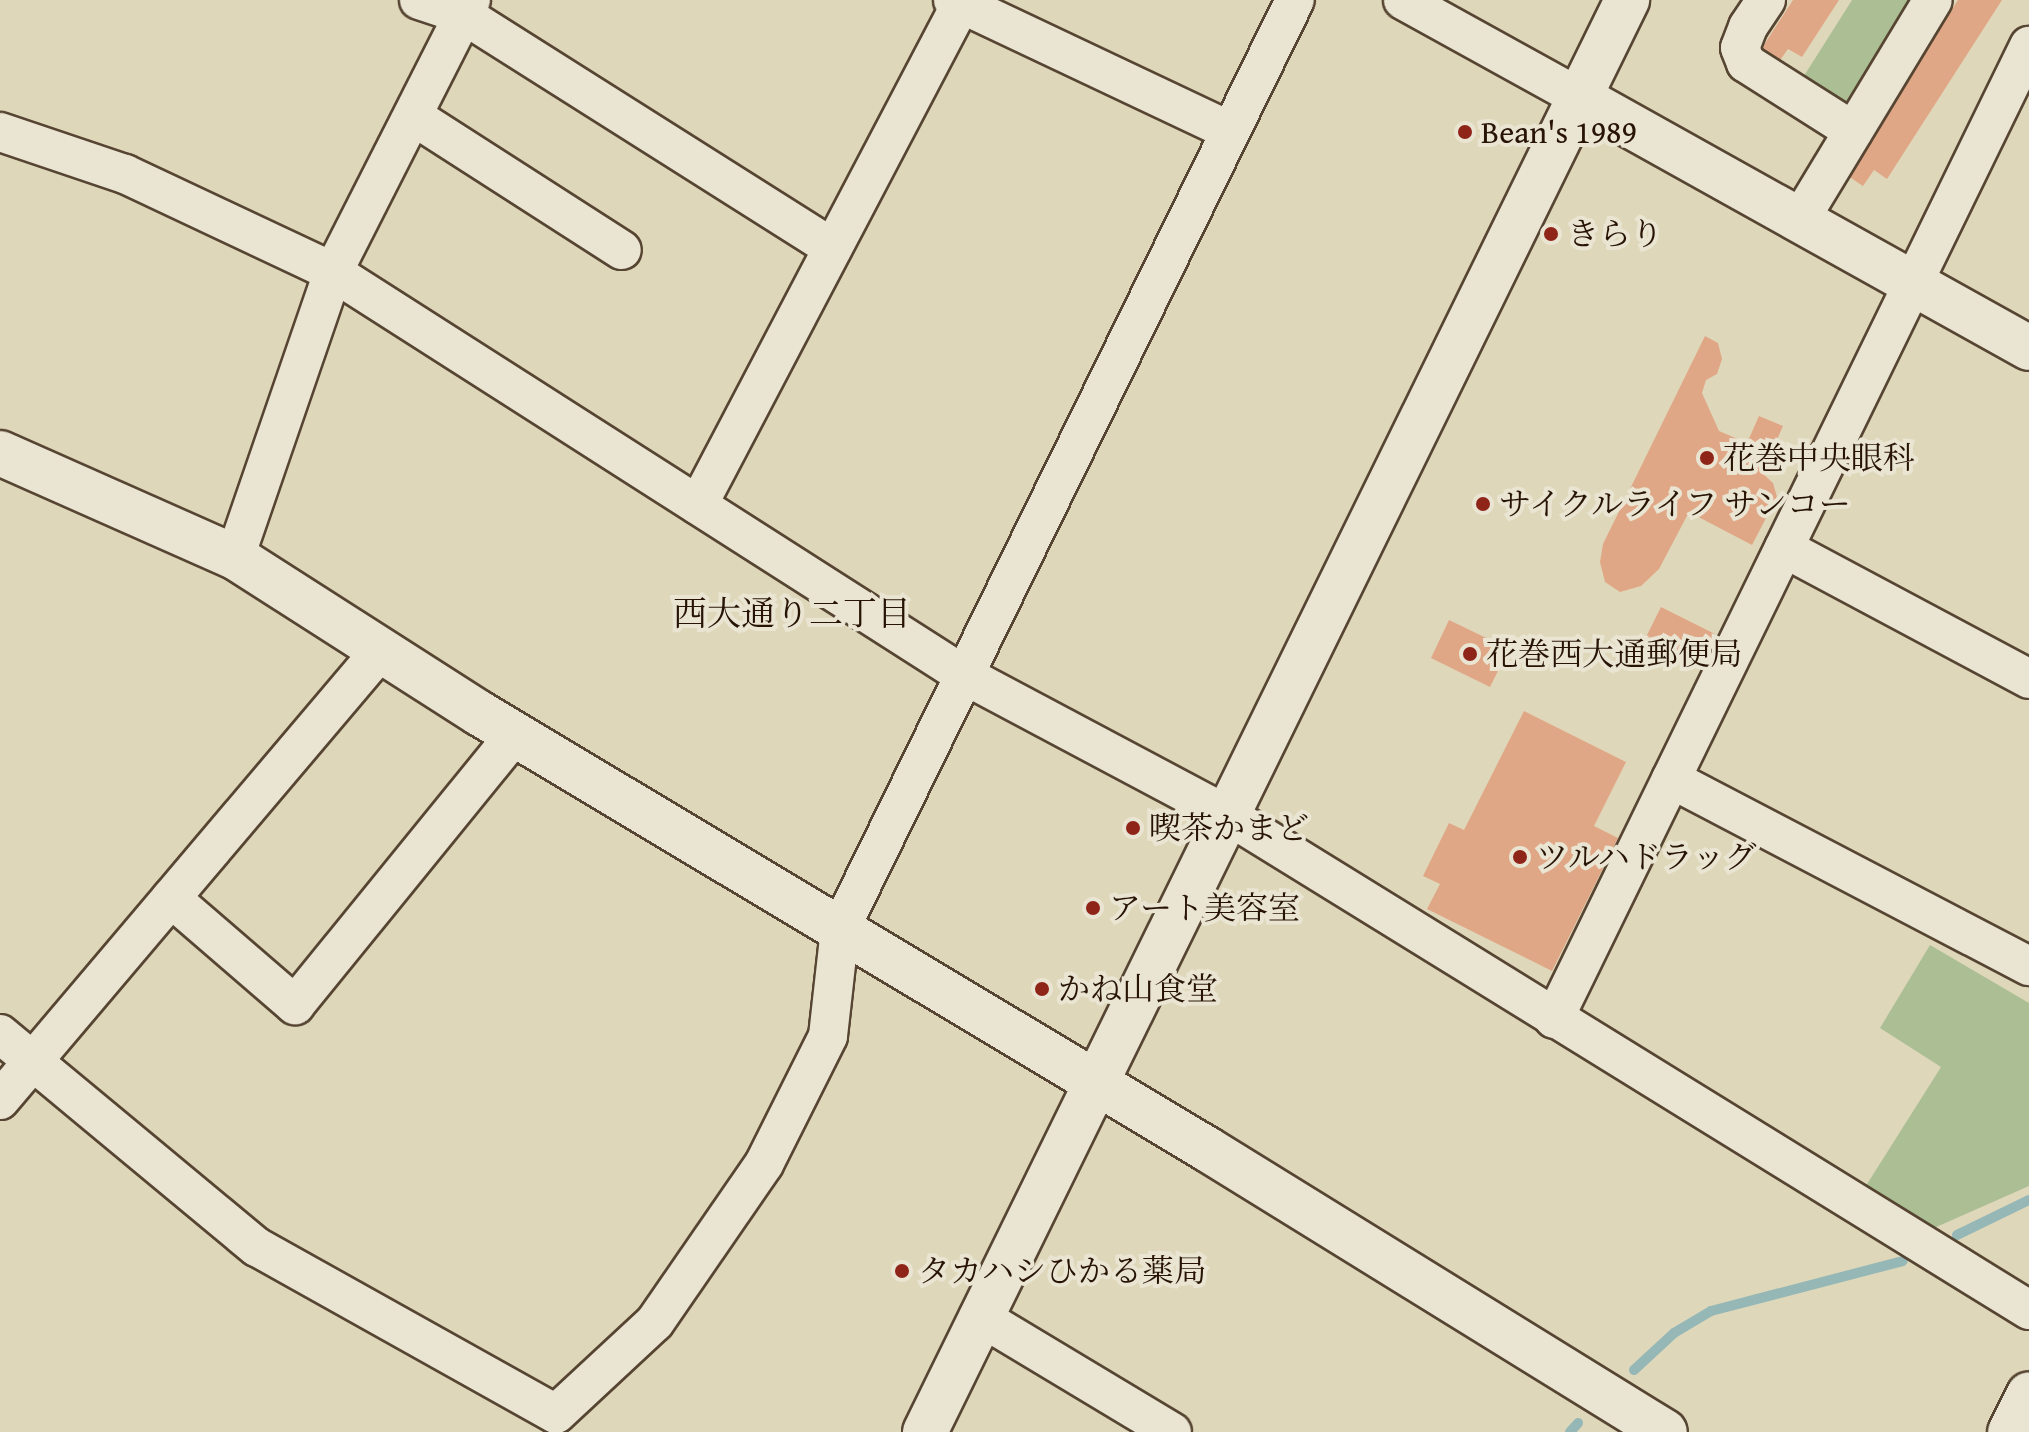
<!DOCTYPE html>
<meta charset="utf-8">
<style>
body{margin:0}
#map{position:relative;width:2029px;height:1432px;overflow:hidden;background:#dfd7ba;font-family:"Gentium Book Plus","Noto Serif JP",serif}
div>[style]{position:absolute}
.green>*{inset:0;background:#acbf94}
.stream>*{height:10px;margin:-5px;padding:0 5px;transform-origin:5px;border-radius:5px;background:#95b8b7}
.building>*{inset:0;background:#e0a786}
.roads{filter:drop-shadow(2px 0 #564532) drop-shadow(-2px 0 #564532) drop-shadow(0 2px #564532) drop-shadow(0 -2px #564532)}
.minor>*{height:38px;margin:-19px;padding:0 19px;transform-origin:19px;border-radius:19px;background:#eae5d2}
.tertiary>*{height:44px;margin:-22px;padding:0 22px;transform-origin:22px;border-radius:22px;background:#eae5d2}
.dots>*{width:22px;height:22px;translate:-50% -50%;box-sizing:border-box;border:4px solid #eae5d2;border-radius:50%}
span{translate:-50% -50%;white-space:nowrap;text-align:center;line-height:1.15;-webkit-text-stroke:8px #eae5d2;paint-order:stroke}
.poi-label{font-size:32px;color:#281404}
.left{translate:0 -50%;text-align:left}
.neighbourhood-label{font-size:34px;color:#281404}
</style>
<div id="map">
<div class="green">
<div style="clip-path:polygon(1852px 0,1918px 0,1850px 109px,1802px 79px)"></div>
<div style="clip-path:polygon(1930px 945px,2029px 1003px,2029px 1186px,1925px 1232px,1862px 1192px,1941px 1067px,1880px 1028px)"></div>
</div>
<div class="stream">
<div style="left:1957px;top:1235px;width:80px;rotate:-25.9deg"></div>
<div style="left:1634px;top:1370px;width:54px;rotate:-42.8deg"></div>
<div style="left:1674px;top:1333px;width:43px;rotate:-30.7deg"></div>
<div style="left:1711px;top:1311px;width:198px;rotate:-14.6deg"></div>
<div style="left:1570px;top:1432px;width:12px;rotate:-48deg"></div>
</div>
<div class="building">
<div style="clip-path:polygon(1793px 0,1839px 0,1802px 57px,1788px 49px,1778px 63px,1760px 51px)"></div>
<div style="clip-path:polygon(1958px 0,2002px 0,1887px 179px,1874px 170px,1863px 186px,1845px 174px)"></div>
<div style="clip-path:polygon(1705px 336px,1718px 343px,1722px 359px,1717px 374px,1706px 380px,1702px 393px,1719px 431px,1747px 443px,1759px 416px,1783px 426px,1762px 473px,1773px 483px,1777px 497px,1752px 545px,1689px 512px,1659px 569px,1641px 586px,1620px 592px,1605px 582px,1600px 562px,1603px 544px)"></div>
<div style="clip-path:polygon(1661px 607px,1715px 634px,1700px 664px,1646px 637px)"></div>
<div style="clip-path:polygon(1449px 620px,1509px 649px,1490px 687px,1431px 658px)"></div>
<div style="clip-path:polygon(1524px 711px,1626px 762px,1594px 826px,1618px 838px,1552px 971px,1427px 909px,1440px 884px,1423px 876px,1449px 823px,1464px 830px)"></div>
</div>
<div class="roads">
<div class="minor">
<div style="left:419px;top:0;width:47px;rotate:18.4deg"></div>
<div style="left:464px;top:15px;width:436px;rotate:32.3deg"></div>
<div style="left:953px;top:0;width:306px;rotate:25.3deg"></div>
<div style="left:1403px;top:0;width:201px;rotate:28.9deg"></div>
<div style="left:1766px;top:0;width:32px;rotate:124deg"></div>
<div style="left:1748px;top:27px;width:22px;rotate:111deg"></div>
<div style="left:1740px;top:48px;width:16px;rotate:68deg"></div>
<div style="left:1746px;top:63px;width:127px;rotate:32.4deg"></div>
<div style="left:413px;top:116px;width:248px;rotate:32.7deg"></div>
<div style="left:0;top:132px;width:132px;rotate:18.6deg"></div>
<div style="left:125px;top:174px;width:230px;rotate:25.2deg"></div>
<div style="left:333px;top:272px;width:749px;rotate:32.57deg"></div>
<div style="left:964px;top:675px;width:300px;rotate:28deg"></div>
<div style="left:1229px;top:816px;width:940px;rotate:31.7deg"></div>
<div style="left:1799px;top:221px;width:258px;rotate:-58.8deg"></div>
<div style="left:698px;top:505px;width:570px;rotate:-62.31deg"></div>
<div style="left:1784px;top:548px;width:278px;rotate:28.1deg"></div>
<div style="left:235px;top:557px;width:301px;rotate:-71deg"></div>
<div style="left:333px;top:272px;width:305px;rotate:-63.1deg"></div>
<div style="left:1671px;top:779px;width:404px;rotate:27.6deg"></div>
<div style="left:171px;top:898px;width:164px;rotate:40.8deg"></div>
<div style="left:295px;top:1005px;width:349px;rotate:-50.9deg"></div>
<div style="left:1554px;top:1019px;width:1083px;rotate:-63.98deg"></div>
<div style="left:0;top:1034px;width:334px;rotate:39.7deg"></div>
<div style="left:257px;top:1247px;width:342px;rotate:29.2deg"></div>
<div style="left:556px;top:1414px;width:135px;rotate:-42.9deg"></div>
<div style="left:655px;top:1322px;width:192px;rotate:-55.4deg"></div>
<div style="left:764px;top:1164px;width:143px;rotate:-63.4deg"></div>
<div style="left:828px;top:1036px;width:108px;rotate:-83.6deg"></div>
<div style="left:840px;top:929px;width:1034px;rotate:-63.91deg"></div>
<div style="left:0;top:1100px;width:590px;rotate:-49.75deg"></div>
<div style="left:979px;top:1316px;width:225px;rotate:31deg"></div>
</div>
<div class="tertiary">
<div style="left:1579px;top:97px;width:515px;rotate:29.15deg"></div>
<div style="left:0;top:453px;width:257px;rotate:23.9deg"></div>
<div style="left:235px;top:557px;width:290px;rotate:32.6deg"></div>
<div style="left:479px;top:713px;width:849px;rotate:30.92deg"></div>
<div style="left:1207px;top:1149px;width:538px;rotate:31.71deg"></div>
<div style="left:925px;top:1432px;width:1595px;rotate:-63.88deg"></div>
<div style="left:2010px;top:1432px;width:42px;rotate:-63.4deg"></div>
</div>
</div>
<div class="dots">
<div style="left:1465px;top:132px;background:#8f2418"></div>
<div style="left:1551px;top:234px;background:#8f2418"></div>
<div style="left:1707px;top:458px;background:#8f2418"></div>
<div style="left:1483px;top:504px;background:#8f2418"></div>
<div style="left:1470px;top:654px;background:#8f2418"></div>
<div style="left:1133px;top:828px;background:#8f2418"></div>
<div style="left:1520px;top:857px;background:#8f2418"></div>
<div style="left:1093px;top:908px;background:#8f2418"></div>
<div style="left:1042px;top:989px;background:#8f2418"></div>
<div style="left:902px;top:1271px;background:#8f2418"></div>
</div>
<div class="poi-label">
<span class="left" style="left:1481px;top:132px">Bean's 1989</span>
<span class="left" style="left:1567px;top:234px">きらり</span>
<span class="left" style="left:1723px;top:458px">花巻中央眼科</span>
<span class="left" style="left:1499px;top:504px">サイクルライフ サンコー</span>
<span class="left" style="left:1486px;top:654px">花巻西大通郵便局</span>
<span class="left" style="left:1149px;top:828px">喫茶かまど</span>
<span class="left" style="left:1536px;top:857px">ツルハドラッグ</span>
<span class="left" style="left:1109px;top:908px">アート美容室</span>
<span class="left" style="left:1058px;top:989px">かね山食堂</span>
<span class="left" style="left:918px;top:1271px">タカハシひかる薬局</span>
</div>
<div class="neighbourhood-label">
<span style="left:792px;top:613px">西大通り二丁目</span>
</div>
</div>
